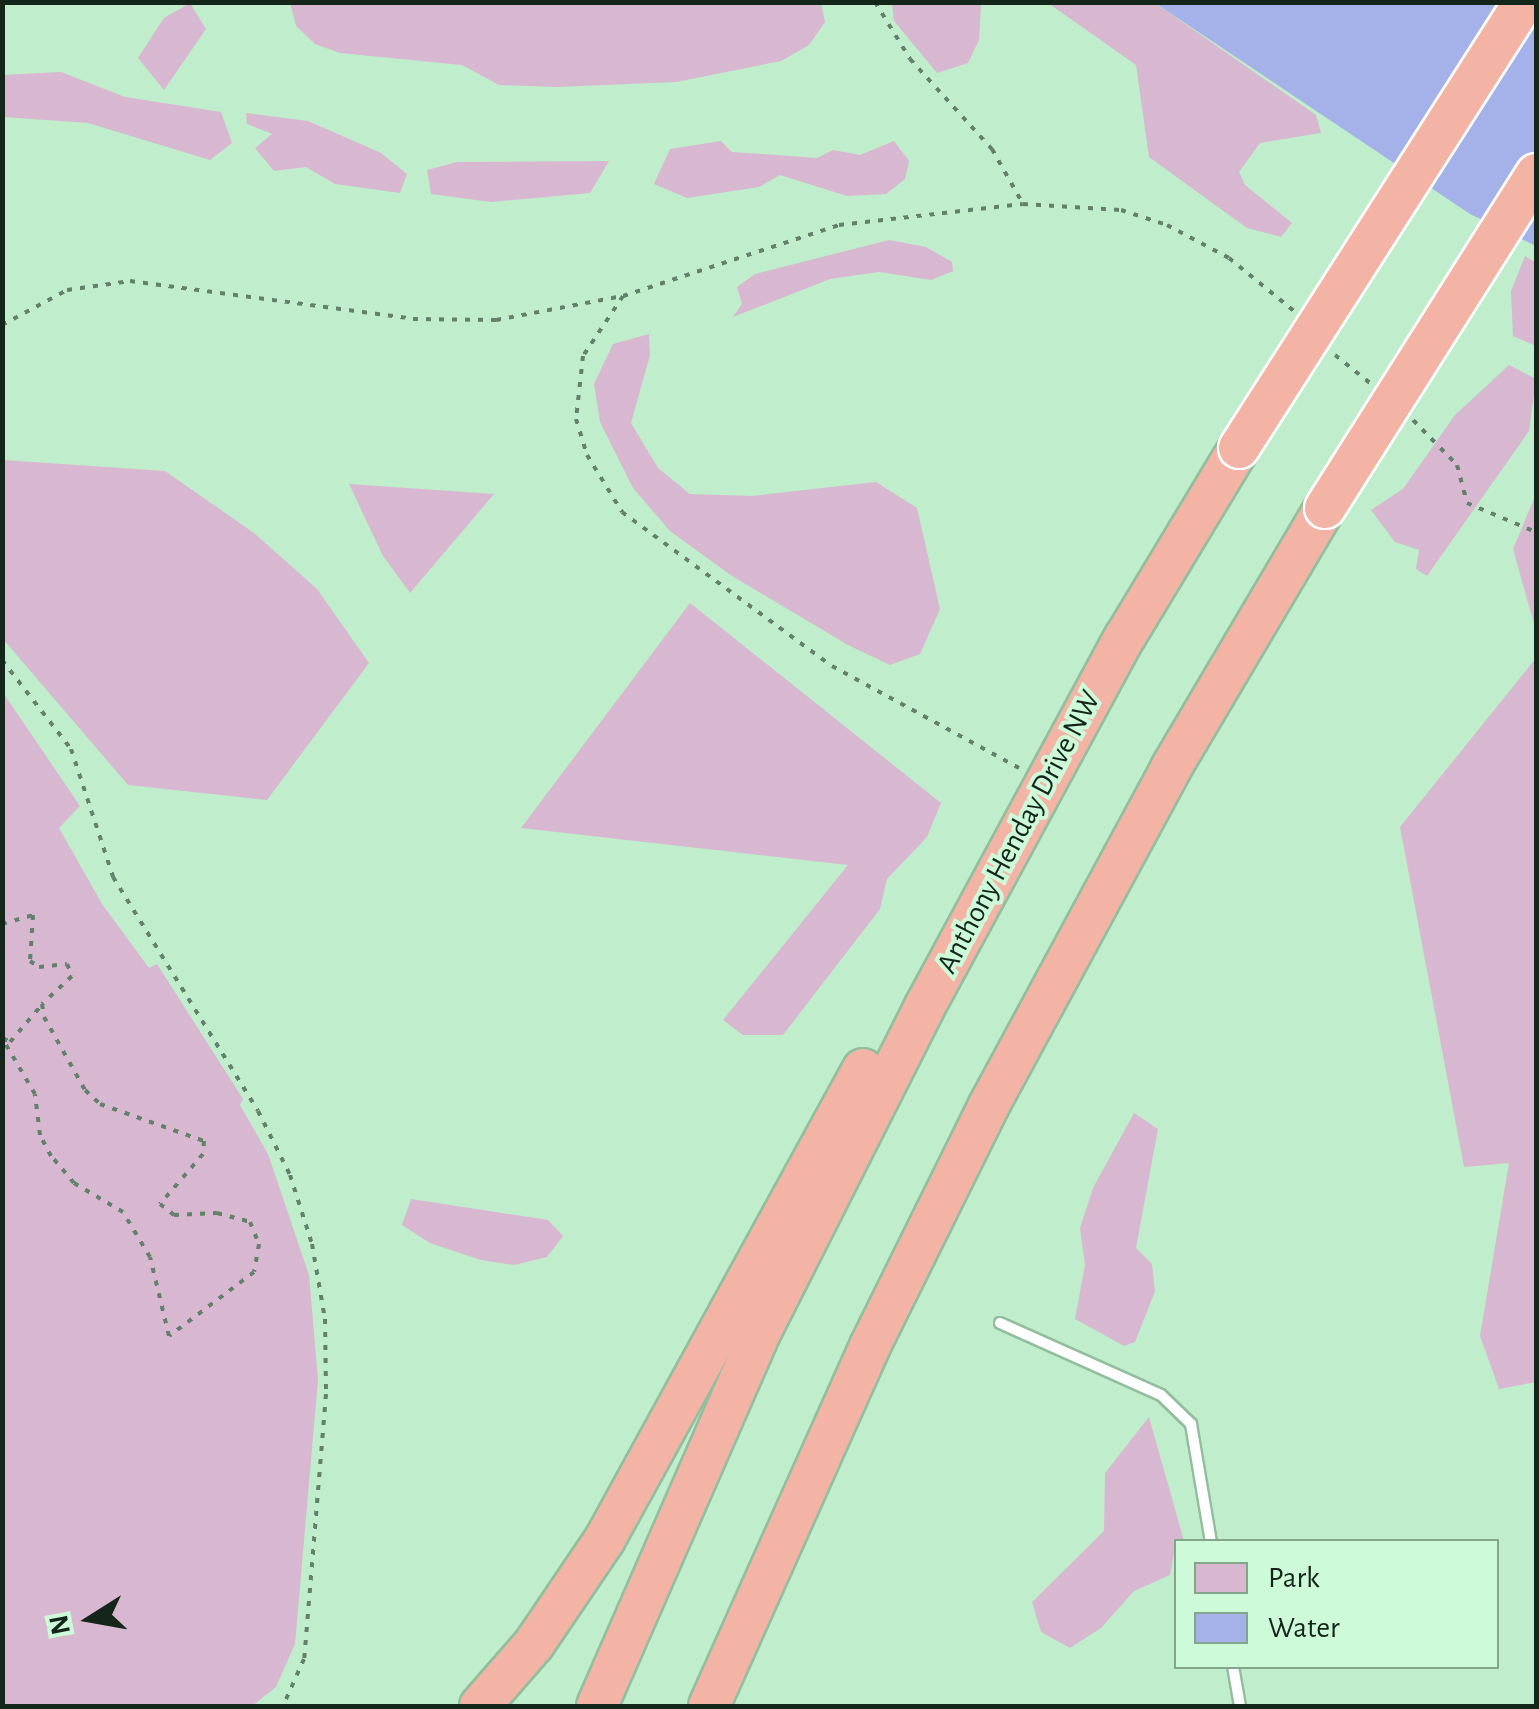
<!DOCTYPE html>
<style>
body{margin:0}
#map{position:relative;width:1539px;height:1709px;overflow:hidden;background:#c0edcc;font-family:"Alegreya Sans",sans-serif}
div>[style]{position:absolute}
.green>*{inset:0;background:#d8b7d1}
.water>*{inset:0;background:#a5b2ea}
.path>*{height:4px;margin-top:-2px;transform-origin:0;background:repeating-linear-gradient(90deg,#62806a 0 5px,transparent 0 13px)}
.roads{filter:drop-shadow(2px 0 #92be9e) drop-shadow(-2px 0 #92be9e) drop-shadow(0 2px #92be9e) drop-shadow(0 -2px #92be9e)}
.lane>*{height:10px;margin:-5px;padding:0 5px;transform-origin:5px;border-radius:5px;background:#fff}
.highway>*{height:40px;margin:-20px;padding:0 20px;transform-origin:20px;border-radius:20px;background:#f3b4a6}
.bridges{filter:drop-shadow(2px 0 #fff) drop-shadow(-2px 0 #fff) drop-shadow(0 2px #fff) drop-shadow(0 -2px #fff)}
.highway-bridge>*{height:40px;margin:-20px;padding:0 20px;transform-origin:20px;border-radius:20px;background:#f3b4a6}
span{translate:-50% -50%;white-space:nowrap;text-align:center;line-height:1.15;-webkit-text-stroke:8px #cdfbd9;paint-order:stroke}
.street-label{font-size:30px;color:#142519}
.frame{position:absolute;inset:0;border:5px solid #142519;pointer-events:none}
.legend{position:absolute;left:1174px;top:1539px;width:325px;height:130px;box-sizing:border-box;background:#cdfbd9;border:2px solid #83a58c;margin:0;padding:12px 18px;list-style:none;font-size:30px;color:#142519}
.legend li{display:flex;align-items:center;gap:20px;height:50px}
.legend b{width:50px;border:2px solid #83a58c}
.north{position:absolute;left:40px;top:1569px;width:100px;height:100px;-webkit-text-stroke:8px #cdfbd9;paint-order:stroke;rotate:259deg;font-size:28px;font-weight:700;line-height:40px;text-align:center;color:#142519}
.north::after{content:'';display:block;margin:auto;width:35px;height:45px;background:#142519;clip-path:polygon(50% 0,100% 100%,50% 72%,0 100%)}
</style>
<div id="map">
<div class="green">
<div style="clip-path:polygon(190px 3px,206px 29px,164px 90px,138px 58px,164px 18px)"></div>
<div style="clip-path:polygon(821px 3px,825px 22px,809px 45px,781px 61px,676px 82px,557px 87px,499px 85px,462px 65px,340px 53px,315px 44px,296px 26px,290px 3px)"></div>
<div style="clip-path:polygon(892px 3px,987px 3px,981px 5px,979px 40px,968px 63px,937px 73px,894px 21px)"></div>
<div style="clip-path:polygon(1048px 3px,1155px 3px,1316px 115px,1321px 133px,1260px 143px,1239px 172px,1245px 185px,1292px 223px,1281px 237px,1247px 228px,1149px 157px,1136px 65px)"></div>
<div style="clip-path:polygon(61px 72px,125px 97px,221px 112px,232px 143px,210px 160px,88px 123px,3px 117px,3px 75px)"></div>
<div style="clip-path:polygon(246px 113px,308px 121px,381px 153px,407px 174px,400px 193px,335px 184px,306px 167px,274px 171px,255px 148px,272px 134px,247px 124px)"></div>
<div style="clip-path:polygon(721px 141px,732px 152px,817px 158px,833px 150px,860px 155px,894px 141px,909px 161px,905px 179px,886px 194px,847px 196px,780px 175px,759px 187px,687px 198px,654px 184px,670px 149px)"></div>
<div style="clip-path:polygon(609px 161px,590px 193px,491px 202px,431px 194px,427px 170px,457px 162px)"></div>
<div style="clip-path:polygon(889px 240px,926px 247px,952px 262px,953px 271px,931px 280px,879px 272px,830px 279px,733px 317px,742px 304px,737px 287px,755px 274px)"></div>
<div style="clip-path:polygon(1525px 256px,1536px 263px,1536px 346px,1513px 336px,1511px 291px)"></div>
<div style="clip-path:polygon(649px 334px,650px 355px,631px 423px,658px 468px,690px 494px,752px 496px,876px 482px,917px 508px,940px 609px,920px 654px,890px 665px,848px 645px,732px 576px,670px 531px,633px 488px,600px 422px,594px 384px,613px 344px)"></div>
<div style="clip-path:polygon(1509px 365px,1536px 379px,1529px 431px,1427px 576px,1416px 569px,1419px 550px,1395px 542px,1371px 510px,1403px 489px,1455px 415px)"></div>
<div style="clip-path:polygon(3px 460px,165px 471px,254px 533px,317px 589px,369px 663px,267px 800px,128px 785px,3px 639px)"></div>
<div style="clip-path:polygon(349px 484px,494px 494px,410px 593px,383px 556px)"></div>
<div style="clip-path:polygon(1536px 494px,1536px 631px,1513px 549px)"></div>
<div style="clip-path:polygon(690px 603px,941px 803px,927px 837px,887px 879px,880px 909px,783px 1035px,743px 1035px,723px 1020px,848px 865px,521px 828px)"></div>
<div style="clip-path:polygon(1536px 658px,1536px 1382px,1499px 1389px,1480px 1336px,1509px 1163px,1464px 1167px,1400px 827px)"></div>
<div style="clip-path:polygon(2px 691px,80px 806px,59px 828px,102px 904px,149px 968px,157px 964px,243px 1099px,240px 1105px,268px 1154px,309px 1275px,318px 1380px,295px 1644px,276px 1687px,252px 1706px,3px 1706px)"></div>
<div style="clip-path:polygon(1134px 1113px,1158px 1129px,1136px 1248px,1152px 1264px,1155px 1291px,1135px 1342px,1124px 1346px,1075px 1319px,1085px 1265px,1080px 1228px,1093px 1188px)"></div>
<div style="clip-path:polygon(411px 1199px,548px 1220px,563px 1236px,547px 1257px,514px 1265px,481px 1260px,430px 1243px,402px 1225px)"></div>
<div style="clip-path:polygon(1149px 1417px,1184px 1541px,1176px 1542px,1170px 1575px,1134px 1591px,1101px 1628px,1070px 1648px,1041px 1632px,1032px 1602px,1104px 1531px,1105px 1473px)"></div>
</div>
<div class="water">
<div style="clip-path:polygon(1155px 3px,1536px 3px,1536px 246px,1470px 214px)"></div>
</div>
<div class="path">
<div style="left:875px;top:2px;width:67px;rotate:58.4deg"></div>
<div style="left:910px;top:59px;width:122px;rotate:47.7deg"></div>
<div style="left:992px;top:149px;width:63px;rotate:60.6deg"></div>
<div style="left:623px;top:296px;width:72px;rotate:123.7deg"></div>
<div style="left:583px;top:356px;width:63px;rotate:96.3deg"></div>
<div style="left:576px;top:419px;width:38px;rotate:73deg"></div>
<div style="left:587px;top:455px;width:67px;rotate:58.4deg"></div>
<div style="left:622px;top:512px;width:260px;rotate:36.3deg"></div>
<div style="left:832px;top:666px;width:213px;rotate:28.6deg"></div>
<div style="left:2px;top:325px;width:74px;rotate:-28.3deg"></div>
<div style="left:67px;top:290px;width:64px;rotate:-8.1deg"></div>
<div style="left:130px;top:281px;width:286px;rotate:7.6deg"></div>
<div style="left:413px;top:319px;width:83px;rotate:0.7deg"></div>
<div style="left:496px;top:320px;width:129px;rotate:-10.7deg"></div>
<div style="left:623px;top:296px;width:227px;rotate:-18.2deg"></div>
<div style="left:839px;top:225px;width:185px;rotate:-6.5deg"></div>
<div style="left:1023px;top:204px;width:98px;rotate:3.5deg"></div>
<div style="left:1121px;top:210px;width:48px;rotate:18.1deg"></div>
<div style="left:1167px;top:225px;width:70px;rotate:28deg"></div>
<div style="left:1229px;top:258px;width:84px;rotate:39.2deg"></div>
<div style="left:1335px;top:355px;width:45px;rotate:38.7deg"></div>
<div style="left:1413px;top:420px;width:63px;rotate:45.6deg"></div>
<div style="left:1457px;top:465px;width:39px;rotate:75deg"></div>
<div style="left:1467px;top:503px;width:75px;rotate:22.8deg"></div>
<div style="left:2px;top:660px;width:113px;rotate:52.2deg"></div>
<div style="left:71px;top:749px;width:135px;rotate:71.8deg"></div>
<div style="left:113px;top:877px;width:275px;rotate:58.2deg"></div>
<div style="left:258px;top:1111px;width:72px;rotate:63.4deg"></div>
<div style="left:290px;top:1175px;width:72px;rotate:72.3deg"></div>
<div style="left:312px;top:1244px;width:76px;rotate:80.2deg"></div>
<div style="left:325px;top:1319px;width:75px;rotate:89.2deg"></div>
<div style="left:326px;top:1394px;width:266px;rotate:94.7deg"></div>
<div style="left:304px;top:1659px;width:51px;rotate:114.1deg"></div>
<div style="left:2px;top:924px;width:32px;rotate:-16deg"></div>
<div style="left:33px;top:915px;width:46px;rotate:93.7deg"></div>
<div style="left:30px;top:961px;width:11px;rotate:34deg"></div>
<div style="left:39px;top:967px;width:28px;rotate:-6deg"></div>
<div style="left:67px;top:964px;width:13px;rotate:67deg"></div>
<div style="left:72px;top:976px;width:41px;rotate:137deg"></div>
<div style="left:42px;top:1004px;width:13px;rotate:81deg"></div>
<div style="left:44px;top:1017px;width:84px;rotate:60.7deg"></div>
<div style="left:85px;top:1090px;width:21px;rotate:43deg"></div>
<div style="left:100px;top:1104px;width:110px;rotate:19.6deg"></div>
<div style="left:204px;top:1141px;width:13px;rotate:94deg"></div>
<div style="left:203px;top:1154px;width:66px;rotate:130.7deg"></div>
<div style="left:160px;top:1204px;width:18px;rotate:38deg"></div>
<div style="left:174px;top:1215px;width:43px;rotate:-2.7deg"></div>
<div style="left:217px;top:1213px;width:34px;rotate:15deg"></div>
<div style="left:250px;top:1222px;width:24px;rotate:68deg"></div>
<div style="left:259px;top:1244px;width:28px;rotate:100deg"></div>
<div style="left:254px;top:1272px;width:106px;rotate:143deg"></div>
<div style="left:169px;top:1336px;width:81px;rotate:-103.5deg"></div>
<div style="left:150px;top:1257px;width:52px;rotate:-121deg"></div>
<div style="left:123px;top:1212px;width:57px;rotate:-149.4deg"></div>
<div style="left:74px;top:1183px;width:35px;rotate:-130deg"></div>
<div style="left:51px;top:1156px;width:24px;rotate:-118deg"></div>
<div style="left:40px;top:1135px;width:41px;rotate:-97deg"></div>
<div style="left:35px;top:1094px;width:65px;rotate:-120.5deg"></div>
<div style="left:3px;top:1038px;width:8px;rotate:30deg"></div>
<div style="left:10px;top:1042px;width:46px;rotate:-49.4deg"></div>
</div>
<div class="roads">
<div class="lane">
<div style="left:1000px;top:1323px;width:176px;rotate:24.1deg"></div>
<div style="left:1161px;top:1395px;width:42px;rotate:44deg"></div>
<div style="left:1191px;top:1424px;width:120px;rotate:80.4deg"></div>
<div style="left:1233px;top:1666px;width:41px;rotate:80.1deg"></div>
</div>
<div class="highway">
<div style="left:480px;top:1706px;width:82px;rotate:-48.9deg"></div>
<div style="left:534px;top:1644px;width:127px;rotate:-55.9deg"></div>
<div style="left:605px;top:1539px;width:536px;rotate:-61.24deg"></div>
<div style="left:597px;top:1706px;width:400px;rotate:-66.4deg"></div>
<div style="left:757px;top:1339px;width:371px;rotate:-63.2deg"></div>
<div style="left:924px;top:1008px;width:422px;rotate:-61.6deg"></div>
<div style="left:1125px;top:637px;width:221px;rotate:-58.9deg"></div>
<div style="left:709px;top:1706px;width:394px;rotate:-65.9deg"></div>
<div style="left:870px;top:1346px;width:267px;rotate:-63.7deg"></div>
<div style="left:988px;top:1107px;width:385px;rotate:-61.6deg"></div>
<div style="left:1171px;top:768px;width:302px;rotate:-59.4deg"></div>
</div>
</div>
<div class="bridges">
<div class="highway-bridge">
<div style="left:1239px;top:448px;width:529px;rotate:-57.42deg"></div>
<div style="left:1325px;top:508px;width:395px;rotate:-57.7deg"></div>
</div>
</div>
<div class="street-label">
<span style="left:1019px;top:832px;rotate:-62deg">Anthony Henday Drive NW</span>
</div>
<div class="frame"></div>
<ul class="legend">
<li><b style="height:28px;background:#d8b7d1"></b>Park</li>
<li><b style="height:28px;background:#a5b2ea"></b>Water</li>
</ul>
<div class="north">N</div>
</div>
